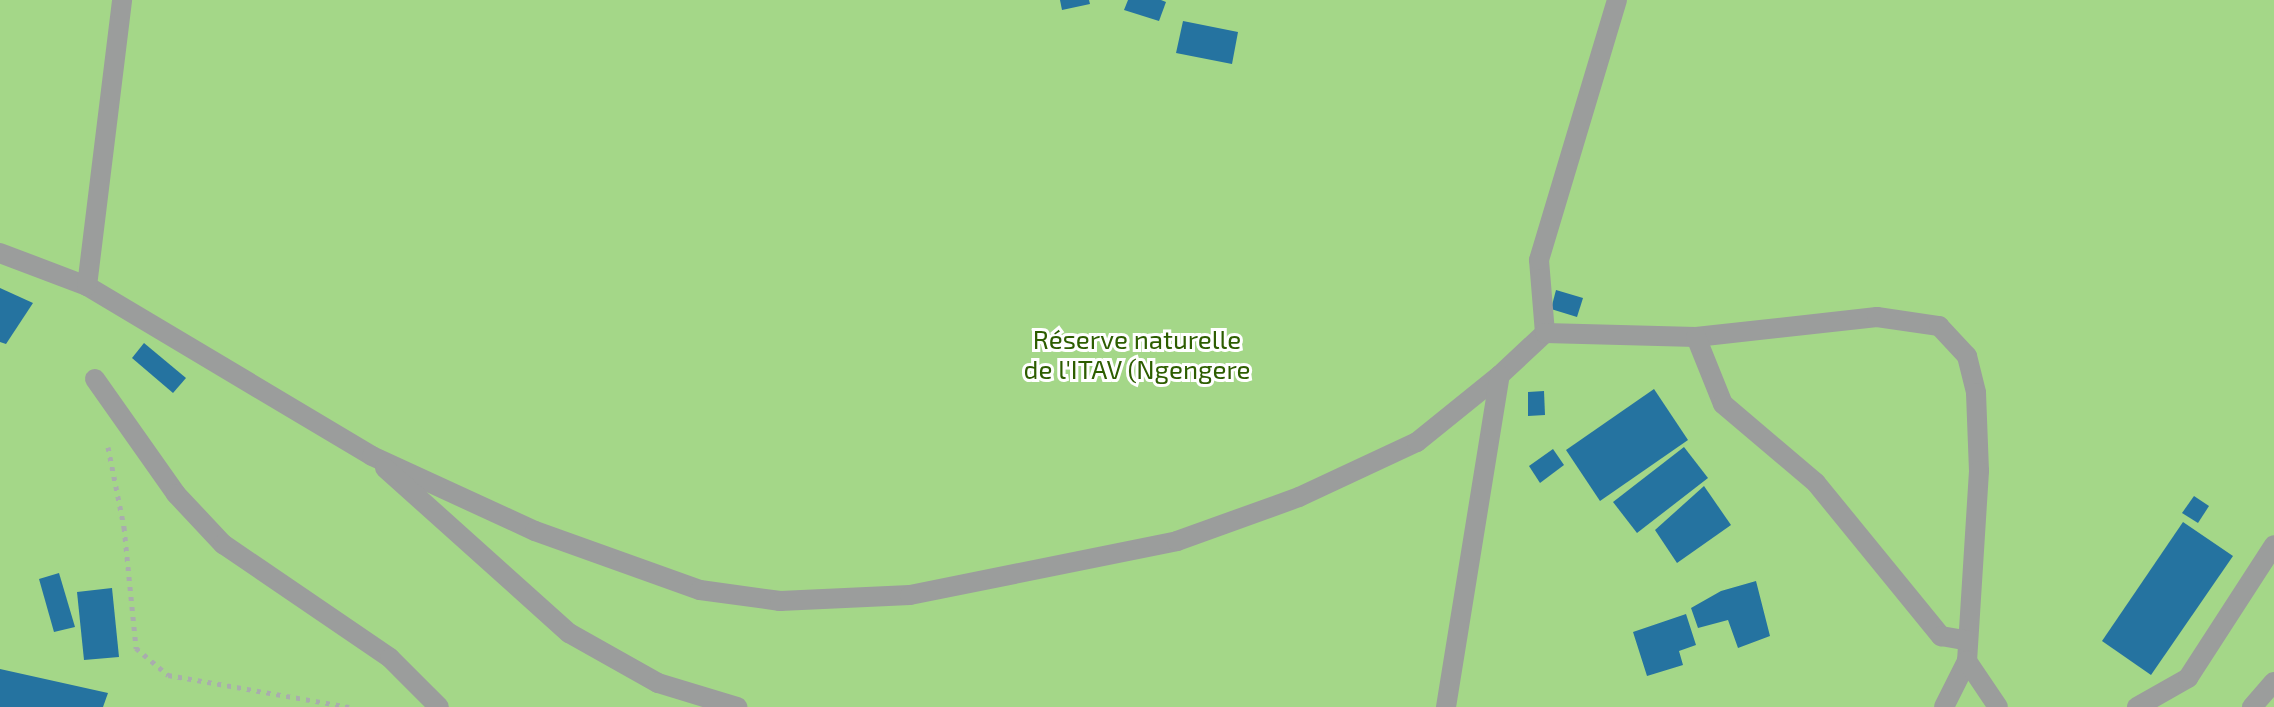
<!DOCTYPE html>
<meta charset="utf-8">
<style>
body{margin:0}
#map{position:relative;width:2274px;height:707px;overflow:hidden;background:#e5eaea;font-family:"Exo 2",sans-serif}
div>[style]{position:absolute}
.green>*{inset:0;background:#a4d788}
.building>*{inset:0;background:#2573a0}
.path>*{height:5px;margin-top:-2.5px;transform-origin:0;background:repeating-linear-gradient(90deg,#a9adad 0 4px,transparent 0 10px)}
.minor>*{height:20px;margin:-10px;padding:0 10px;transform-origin:10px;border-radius:10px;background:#9b9d9c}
span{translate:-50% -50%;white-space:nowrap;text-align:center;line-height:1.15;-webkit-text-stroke:6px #fff;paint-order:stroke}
.park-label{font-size:26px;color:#2d5d00}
</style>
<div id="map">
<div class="green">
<div style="clip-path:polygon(0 0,2274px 0,2274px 707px,0 707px)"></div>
</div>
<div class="building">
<div style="clip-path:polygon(1060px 0,1089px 0,1090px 4px,1062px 10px)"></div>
<div style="clip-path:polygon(1128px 0,1161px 0,1166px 2px,1159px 21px,1124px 10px)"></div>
<div style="clip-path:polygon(1183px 21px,1238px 32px,1232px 64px,1176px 53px)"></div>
<div style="clip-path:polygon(0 288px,33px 303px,6px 344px,0 342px)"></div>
<div style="clip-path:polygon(1556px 290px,1583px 298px,1577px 317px,1551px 309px)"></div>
<div style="clip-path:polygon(144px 343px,186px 378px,173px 393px,132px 358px)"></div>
<div style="clip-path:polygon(1654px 389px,1688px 440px,1600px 501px,1566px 450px)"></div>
<div style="clip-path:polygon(1544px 391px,1545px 415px,1528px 416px,1528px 392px)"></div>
<div style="clip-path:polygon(1684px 447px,1708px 478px,1637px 533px,1613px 502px)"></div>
<div style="clip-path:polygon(1553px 449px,1564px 465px,1540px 483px,1529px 466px)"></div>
<div style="clip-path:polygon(1704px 486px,1731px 525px,1677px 563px,1655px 530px)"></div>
<div style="clip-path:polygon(2194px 496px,2209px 506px,2198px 523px,2182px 513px)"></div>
<div style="clip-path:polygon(2183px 522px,2233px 556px,2151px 675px,2102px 641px)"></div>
<div style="clip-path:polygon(59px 573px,75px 627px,54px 632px,39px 579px)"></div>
<div style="clip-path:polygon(1756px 581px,1770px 636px,1738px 648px,1728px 620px,1698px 628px,1691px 608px,1721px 591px)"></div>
<div style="clip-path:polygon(112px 588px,119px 657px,84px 660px,77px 592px)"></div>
<div style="clip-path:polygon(1686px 614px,1696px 645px,1679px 651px,1683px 665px,1647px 676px,1633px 632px)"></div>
<div style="clip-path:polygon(0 669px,108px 693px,103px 707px,0 707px)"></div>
</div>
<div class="path">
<div style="left:108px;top:447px;width:82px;rotate:78.7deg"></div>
<div style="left:124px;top:527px;width:122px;rotate:84.3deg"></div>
<div style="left:136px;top:648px;width:42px;rotate:40.2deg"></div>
<div style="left:168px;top:675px;width:184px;rotate:10deg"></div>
</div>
<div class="minor">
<div style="left:0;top:253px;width:93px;rotate:20.8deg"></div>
<div style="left:87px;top:286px;width:332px;rotate:30.8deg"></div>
<div style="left:372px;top:456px;width:179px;rotate:24.7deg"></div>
<div style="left:535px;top:531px;width:175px;rotate:19.7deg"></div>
<div style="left:700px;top:590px;width:81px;rotate:7.8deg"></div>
<div style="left:780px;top:601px;width:130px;rotate:-2.6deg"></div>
<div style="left:910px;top:595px;width:272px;rotate:-11.4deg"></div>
<div style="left:1177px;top:541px;width:130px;rotate:-19.8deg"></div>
<div style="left:1299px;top:497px;width:130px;rotate:-25deg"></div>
<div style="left:1417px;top:442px;width:107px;rotate:-38.9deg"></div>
<div style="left:1500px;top:375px;width:62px;rotate:-43deg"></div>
<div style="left:1545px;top:333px;width:73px;rotate:-94.7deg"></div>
<div style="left:1539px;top:260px;width:271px;rotate:-73.3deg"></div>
<div style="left:87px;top:286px;width:288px;rotate:-83deg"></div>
<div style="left:1545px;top:333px;width:151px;rotate:1.5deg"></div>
<div style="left:1696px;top:337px;width:182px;rotate:-6.3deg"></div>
<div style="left:1877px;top:317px;width:63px;rotate:8.3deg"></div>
<div style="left:1939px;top:326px;width:41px;rotate:47deg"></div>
<div style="left:1967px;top:356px;width:38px;rotate:76deg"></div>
<div style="left:1976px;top:393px;width:78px;rotate:87.8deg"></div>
<div style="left:1979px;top:471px;width:190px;rotate:93.6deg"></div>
<div style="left:1967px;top:661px;width:51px;rotate:116.6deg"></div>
<div style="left:1696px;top:337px;width:72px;rotate:68.1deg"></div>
<div style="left:1723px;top:404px;width:122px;rotate:40.3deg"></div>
<div style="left:1816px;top:483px;width:198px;rotate:50.8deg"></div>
<div style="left:1941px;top:636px;width:27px;rotate:10deg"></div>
<div style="left:95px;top:379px;width:141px;rotate:54.8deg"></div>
<div style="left:176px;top:494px;width:69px;rotate:46.8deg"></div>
<div style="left:223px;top:544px;width:202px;rotate:34.3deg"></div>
<div style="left:390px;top:658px;width:69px;rotate:45deg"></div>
<div style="left:385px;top:468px;width:247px;rotate:41.9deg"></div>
<div style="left:569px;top:633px;width:102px;rotate:29.3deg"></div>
<div style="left:658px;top:683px;width:83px;rotate:16.9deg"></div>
<div style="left:1967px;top:661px;width:55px;rotate:56deg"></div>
<div style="left:1446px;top:707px;width:336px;rotate:-80.8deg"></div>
<div style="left:2137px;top:707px;width:59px;rotate:-29.6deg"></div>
<div style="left:2188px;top:678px;width:158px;rotate:-57.1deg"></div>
<div style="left:2252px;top:707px;width:33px;rotate:-49deg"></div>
</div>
<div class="park-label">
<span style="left:1137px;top:354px">Réserve naturelle<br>de l'ITAV (Ngengere</span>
</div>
</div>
